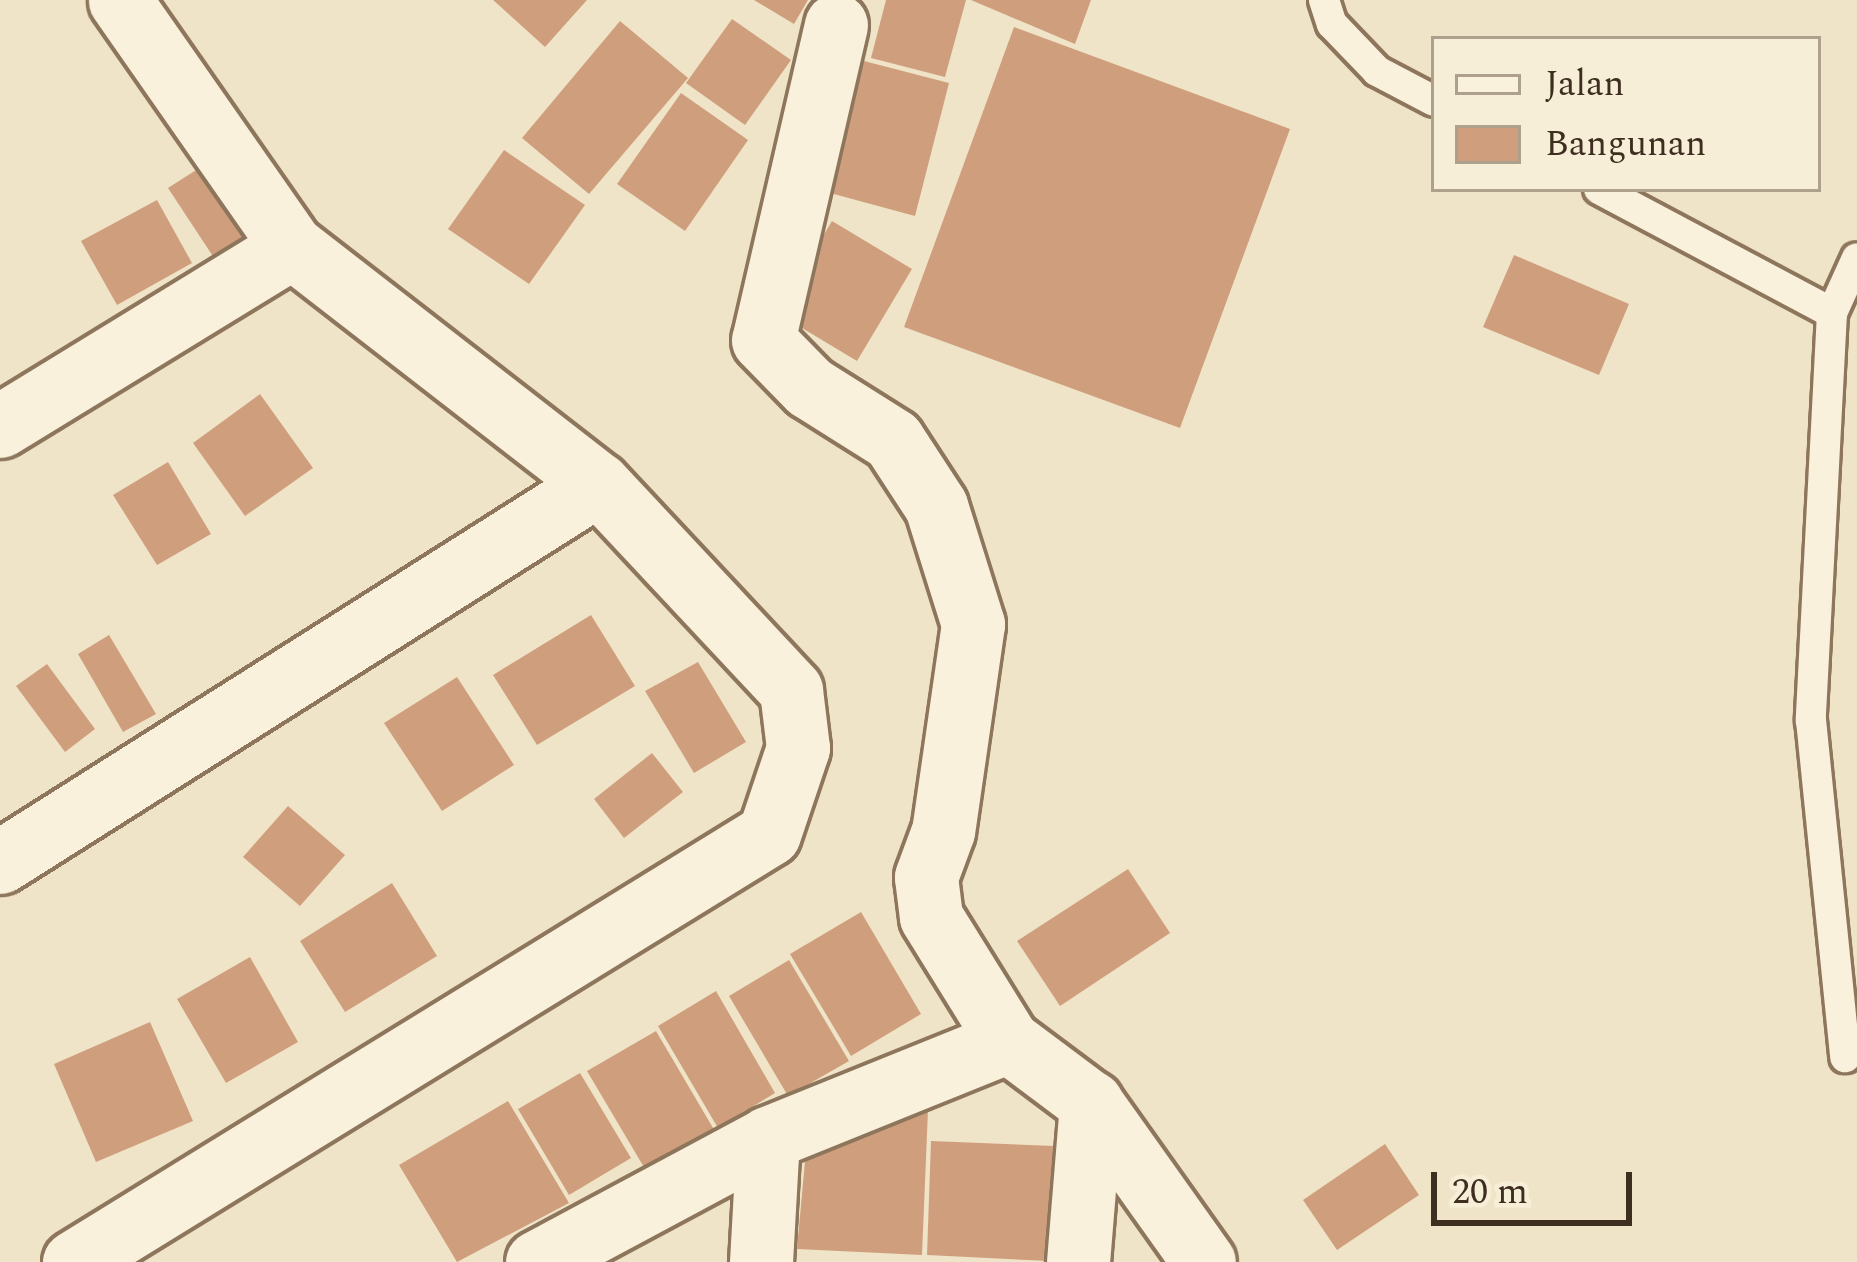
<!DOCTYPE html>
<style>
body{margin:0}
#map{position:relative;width:1857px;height:1262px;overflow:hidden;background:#f0e4c8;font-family:Spectral,serif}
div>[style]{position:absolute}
.building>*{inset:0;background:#cf9f7d}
.roads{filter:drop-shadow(3px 0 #8d765c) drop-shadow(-3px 0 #8d765c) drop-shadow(0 3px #8d765c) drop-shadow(0 -3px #8d765c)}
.service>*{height:30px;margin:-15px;padding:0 15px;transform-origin:15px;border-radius:15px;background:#faf1dc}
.minor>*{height:63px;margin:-31.5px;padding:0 31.5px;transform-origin:31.5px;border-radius:31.5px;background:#faf1dc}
span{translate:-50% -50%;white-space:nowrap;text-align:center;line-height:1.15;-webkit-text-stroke:9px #f7eed8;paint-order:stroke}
.legend{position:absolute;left:1431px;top:36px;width:390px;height:156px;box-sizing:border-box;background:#f7eed8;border:3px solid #ada18e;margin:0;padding:15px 21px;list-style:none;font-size:36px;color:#3d2e20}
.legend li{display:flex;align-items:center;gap:24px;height:60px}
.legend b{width:60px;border:3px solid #ada18e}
.scale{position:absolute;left:1431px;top:1172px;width:201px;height:54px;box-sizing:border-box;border:6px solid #3d2e20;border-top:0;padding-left:15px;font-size:36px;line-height:42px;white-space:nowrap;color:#3d2e20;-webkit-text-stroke:9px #f7eed8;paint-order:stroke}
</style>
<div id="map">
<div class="building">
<div style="clip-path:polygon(493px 0,587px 0,545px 47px)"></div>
<div style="clip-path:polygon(754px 0,808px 0,794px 24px)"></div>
<div style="clip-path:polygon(886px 0,966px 0,945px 77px,871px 58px)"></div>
<div style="clip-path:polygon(971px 0,1091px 0,1075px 44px)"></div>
<div style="clip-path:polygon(732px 19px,791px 60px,745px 125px,686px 83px)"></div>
<div style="clip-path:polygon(620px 21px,688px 78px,589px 194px,522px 138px)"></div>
<div style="clip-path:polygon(1014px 27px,1290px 129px,1180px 428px,904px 327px)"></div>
<div style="clip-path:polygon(864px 61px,949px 83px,915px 216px,830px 193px)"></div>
<div style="clip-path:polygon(681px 93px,748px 140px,685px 231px,617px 184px)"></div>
<div style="clip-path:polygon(504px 150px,585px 205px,529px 284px,448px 229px)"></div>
<div style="clip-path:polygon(204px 165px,257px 242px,220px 267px,168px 188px)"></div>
<div style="clip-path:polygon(157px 200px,192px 263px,117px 305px,81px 241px)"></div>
<div style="clip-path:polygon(832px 221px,912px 269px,857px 361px,777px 313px)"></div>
<div style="clip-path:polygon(1514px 255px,1629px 304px,1599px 375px,1483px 327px)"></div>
<div style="clip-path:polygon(260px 394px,313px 468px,245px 516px,193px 443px)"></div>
<div style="clip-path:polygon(168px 462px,211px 534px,157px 565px,113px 495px)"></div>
<div style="clip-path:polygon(591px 615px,635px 686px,537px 745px,493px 675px)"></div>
<div style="clip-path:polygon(109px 635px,156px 714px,123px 732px,78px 654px)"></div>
<div style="clip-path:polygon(698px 662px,746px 742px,694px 773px,645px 691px)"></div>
<div style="clip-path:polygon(47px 664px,95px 729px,65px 752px,16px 686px)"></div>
<div style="clip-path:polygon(457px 677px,514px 765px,442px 811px,384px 723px)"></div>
<div style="clip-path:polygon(652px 753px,683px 792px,624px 838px,594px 799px)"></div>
<div style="clip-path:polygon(288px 806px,345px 855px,300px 906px,243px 857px)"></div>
<div style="clip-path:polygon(1128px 869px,1170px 933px,1060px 1006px,1017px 941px)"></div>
<div style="clip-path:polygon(392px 883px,437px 956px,345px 1012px,300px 941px)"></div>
<div style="clip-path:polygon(861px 912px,921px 1014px,851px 1056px,790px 954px)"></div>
<div style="clip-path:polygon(250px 957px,298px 1042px,226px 1083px,177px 999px)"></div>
<div style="clip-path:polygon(789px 960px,849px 1061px,788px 1096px,729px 996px)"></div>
<div style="clip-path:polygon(716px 991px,775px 1093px,718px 1128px,658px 1026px)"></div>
<div style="clip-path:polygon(150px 1022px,193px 1121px,96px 1162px,54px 1064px)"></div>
<div style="clip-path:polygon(656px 1031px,716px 1133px,648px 1174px,587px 1071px)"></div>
<div style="clip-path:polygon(580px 1073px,631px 1158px,569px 1195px,518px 1109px)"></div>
<div style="clip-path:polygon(508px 1101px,569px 1203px,457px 1262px,399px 1165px)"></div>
<div style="clip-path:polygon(928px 1110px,922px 1255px,797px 1249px,805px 1161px)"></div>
<div style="clip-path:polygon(931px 1141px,1054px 1146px,1049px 1261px,927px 1255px)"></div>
<div style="clip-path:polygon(1385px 1144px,1419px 1195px,1337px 1250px,1303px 1200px)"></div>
</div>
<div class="roads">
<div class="service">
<div style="left:1324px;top:0;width:25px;rotate:72deg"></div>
<div style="left:1332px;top:24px;width:65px;rotate:46.2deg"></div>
<div style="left:1377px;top:71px;width:64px;rotate:27.8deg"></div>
<div style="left:1599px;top:189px;width:264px;rotate:28deg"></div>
<div style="left:1832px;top:313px;width:408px;rotate:93deg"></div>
<div style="left:1811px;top:720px;width:339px;rotate:84.2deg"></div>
<div style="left:1832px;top:313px;width:60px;rotate:-65.6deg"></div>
</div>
<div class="minor">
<div style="left:836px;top:25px;width:323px;rotate:103deg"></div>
<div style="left:763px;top:340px;width:66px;rotate:45.6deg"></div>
<div style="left:809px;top:387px;width:99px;rotate:32.2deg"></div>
<div style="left:893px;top:440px;width:79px;rotate:56.9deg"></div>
<div style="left:936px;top:506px;width:124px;rotate:72.6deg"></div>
<div style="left:973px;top:624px;width:209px;rotate:98.2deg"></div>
<div style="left:943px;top:831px;width:49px;rotate:110.3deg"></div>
<div style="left:926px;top:877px;width:40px;rotate:82.9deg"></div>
<div style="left:931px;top:917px;width:146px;rotate:58.2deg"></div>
<div style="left:1008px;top:1041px;width:104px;rotate:36.8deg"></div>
<div style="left:1091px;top:1103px;width:195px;rotate:54.6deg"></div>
<div style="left:0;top:426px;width:342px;rotate:-31.5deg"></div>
<div style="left:0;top:862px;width:707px;rotate:-32.3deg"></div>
<div style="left:74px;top:1262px;width:816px;rotate:-31.63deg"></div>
<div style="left:769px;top:834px;width:91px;rotate:-71.4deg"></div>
<div style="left:798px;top:748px;width:58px;rotate:-96.9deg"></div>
<div style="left:791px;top:690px;width:282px;rotate:-133.1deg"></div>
<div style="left:598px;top:484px;width:387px;rotate:-142.2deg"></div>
<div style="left:292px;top:247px;width:301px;rotate:-124.9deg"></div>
<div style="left:537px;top:1262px;width:262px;rotate:-28.2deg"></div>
<div style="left:768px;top:1138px;width:259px;rotate:-22deg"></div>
<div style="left:761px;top:1262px;width:124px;rotate:-86.8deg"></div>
<div style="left:1078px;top:1262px;width:160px;rotate:-85.3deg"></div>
</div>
</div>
<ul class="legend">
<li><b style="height:15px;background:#faf1dc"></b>Jalan</li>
<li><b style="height:33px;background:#cf9f7d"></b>Bangunan</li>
</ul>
<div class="scale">20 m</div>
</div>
